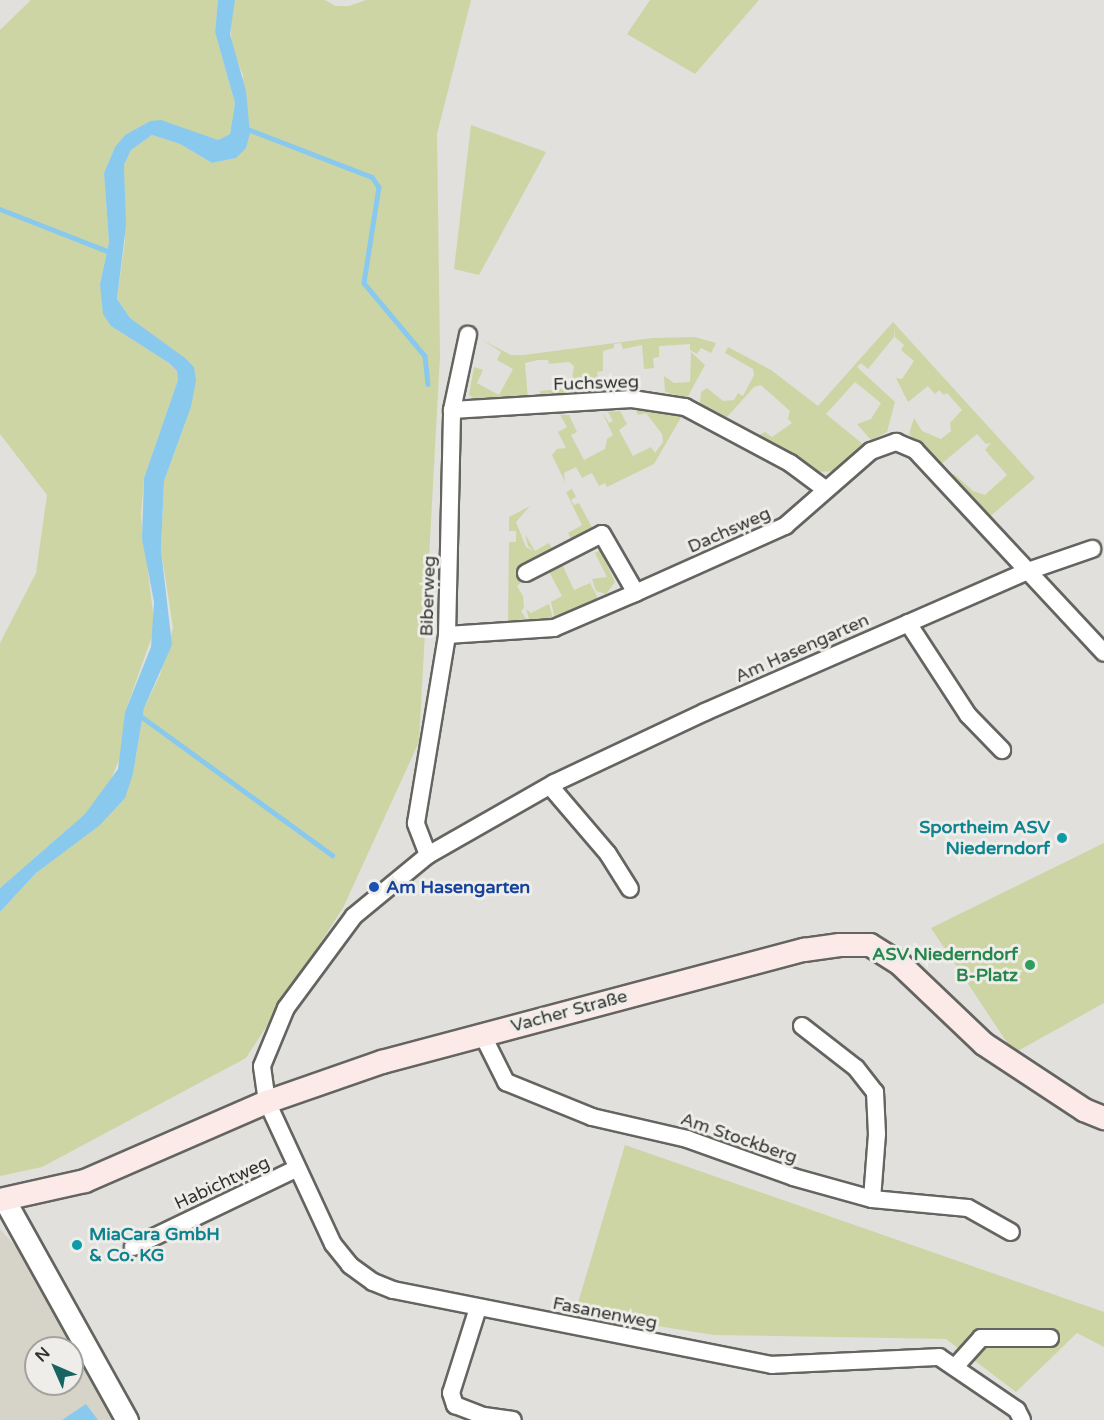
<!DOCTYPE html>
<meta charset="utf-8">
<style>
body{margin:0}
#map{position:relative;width:1104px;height:1420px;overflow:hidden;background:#e1e0dc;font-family:"Varela Round",sans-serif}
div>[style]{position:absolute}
.built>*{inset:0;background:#d6d4c8}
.green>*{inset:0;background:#cdd5a4}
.water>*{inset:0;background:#8ac9ee}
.stream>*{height:4.5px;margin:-2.25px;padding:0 2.25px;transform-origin:2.25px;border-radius:2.25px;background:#8ac9ee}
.roads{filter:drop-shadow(2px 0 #646460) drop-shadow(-2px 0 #646460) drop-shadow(0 2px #646460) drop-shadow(0 -2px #646460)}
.minor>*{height:16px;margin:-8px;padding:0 8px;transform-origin:8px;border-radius:8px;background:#fff}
.tertiary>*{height:21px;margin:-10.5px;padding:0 10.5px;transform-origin:10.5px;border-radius:10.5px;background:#fff}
.secondary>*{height:22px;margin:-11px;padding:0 11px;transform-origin:11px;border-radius:11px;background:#fbeae7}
.dots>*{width:16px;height:16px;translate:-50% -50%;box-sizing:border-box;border:3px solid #eeede9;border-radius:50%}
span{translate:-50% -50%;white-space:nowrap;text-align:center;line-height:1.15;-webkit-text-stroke:6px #eeede9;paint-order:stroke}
.street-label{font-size:18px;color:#323230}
.culture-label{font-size:18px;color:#0d838f;font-weight:700}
.right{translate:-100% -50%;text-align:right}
.left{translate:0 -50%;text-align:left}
.transit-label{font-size:18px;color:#164399;font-weight:700}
.leisure-label{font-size:18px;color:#27864d;font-weight:700}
.north{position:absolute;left:24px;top:1336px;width:60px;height:60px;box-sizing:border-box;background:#eeede9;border:2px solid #a3a29f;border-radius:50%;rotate:315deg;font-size:16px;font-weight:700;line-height:24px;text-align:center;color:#323230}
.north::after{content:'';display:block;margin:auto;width:21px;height:27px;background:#176461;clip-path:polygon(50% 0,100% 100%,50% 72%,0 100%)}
</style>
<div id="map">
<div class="built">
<div style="clip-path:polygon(evenodd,0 1229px,29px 1261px,119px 1420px,0 1420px,0 1229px,36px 1348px,72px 1348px,72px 1384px,36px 1384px,36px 1348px)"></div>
</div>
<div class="green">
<div style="clip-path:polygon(31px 0,218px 0,215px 32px,235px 103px,230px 134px,218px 140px,150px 121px,125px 135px,115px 147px,104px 173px,109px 242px,100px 284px,111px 326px,169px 363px,177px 371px,178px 380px,144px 478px,141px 516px,155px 628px,125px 712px,122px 753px,109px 784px,85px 814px,0 888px,0 643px,36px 573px,47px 495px,0 434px,0 30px)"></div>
<div style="clip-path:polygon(235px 0,325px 0,335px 6px,349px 6px,366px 0,471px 0,437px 134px,440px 356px,419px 742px,343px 908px,246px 1058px,42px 1167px,0 1176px,0 912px,36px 873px,78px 839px,133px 774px,144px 708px,160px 675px,173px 628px,161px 550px,164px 481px,191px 407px,194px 367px,130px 318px,117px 299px,125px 241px,124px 165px,131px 150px,152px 135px,180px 144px,212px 163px,236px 158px,243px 75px,232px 48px,230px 20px)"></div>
<div style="clip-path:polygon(650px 0,759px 0,695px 74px,627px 34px)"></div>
<div style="clip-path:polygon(471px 125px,546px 152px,479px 275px,454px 269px)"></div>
<div style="clip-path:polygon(893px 322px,1035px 478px,988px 518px,949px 476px,954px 474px,973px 491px,985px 495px,1007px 475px,985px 450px,991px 443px,986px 444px,977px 434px,940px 465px,909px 434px,914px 418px,922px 431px,941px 439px,951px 431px,950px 423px,962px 410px,947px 393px,944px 395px,939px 390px,935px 394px,928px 386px,908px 402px,896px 378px,902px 379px,914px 361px,901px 350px,904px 345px,895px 337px,894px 328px,894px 337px,868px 369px,861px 363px,857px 367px,895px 402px,887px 432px,871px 440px,857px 424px,871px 419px,881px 403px,855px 382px,826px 414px,864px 445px,836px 471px,818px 472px,757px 436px,765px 432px,772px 437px,792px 423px,788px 419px,790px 411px,761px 385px,754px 387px,727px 417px,700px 403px,701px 392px,707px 388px,723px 401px,734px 400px,738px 393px,743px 396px,754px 375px,753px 369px,725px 353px,728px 347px,771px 370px,818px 406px)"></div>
<div style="clip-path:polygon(695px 337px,716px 343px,711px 353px,701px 348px,697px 354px,690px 350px,690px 344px,659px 346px,659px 357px,653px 358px,654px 368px,644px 369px,642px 345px,623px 349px,621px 343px,614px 344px,614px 348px,603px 351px,603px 371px,597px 372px,601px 395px,541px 399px,540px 391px,571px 388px,574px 366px,569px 362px,549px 364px,548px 360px,538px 360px,525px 363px,528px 400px,479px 402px,469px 395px,474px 367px,483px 370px,477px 383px,499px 395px,513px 369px,497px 360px,501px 352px,482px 340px,511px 355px,524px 355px,652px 338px)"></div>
<div style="clip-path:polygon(691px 352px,705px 365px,687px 398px,665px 392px,664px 376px,674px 383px,690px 382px)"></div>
<div style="clip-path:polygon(635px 409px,683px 414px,654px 464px,607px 487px,605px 483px,599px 486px,592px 473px,582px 478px,576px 467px,564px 473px,565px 482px,552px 455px,557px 449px,566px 448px,558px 432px,567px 427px,560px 415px,569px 415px,577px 432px,571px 435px,584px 460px,605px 449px,607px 439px,613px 435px,602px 412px,609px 423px,613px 421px,608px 412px,620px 411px,627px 424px,619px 430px,633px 456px,651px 447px,655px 453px,663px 442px,662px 434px,646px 413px,638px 415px)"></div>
<div style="clip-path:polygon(572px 489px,576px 497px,571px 500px,574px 505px,579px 503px,595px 533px,574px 544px,568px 533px,582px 525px,566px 492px)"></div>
<div style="clip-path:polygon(530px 506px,516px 522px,526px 547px,534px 551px,528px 546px,525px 534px,535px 551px,549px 543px,555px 554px,517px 586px,523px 596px,524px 608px,521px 611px,528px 622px,508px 624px,509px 542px,516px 542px,516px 531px,509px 531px,509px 517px)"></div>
<div style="clip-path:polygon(600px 550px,615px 582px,606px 594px,596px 591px,592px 579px,607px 577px,595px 553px)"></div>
<div style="clip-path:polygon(562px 564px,574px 590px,590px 583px,600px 602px,555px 619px,551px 602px,562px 596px,548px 570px)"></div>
<div style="clip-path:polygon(549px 604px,553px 619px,530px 622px,526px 609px,531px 613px)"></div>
<div style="clip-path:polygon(1104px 843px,1104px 1003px,1014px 1053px,931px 928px)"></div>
<div style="clip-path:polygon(625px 1145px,1104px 1312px,1104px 1347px,1077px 1333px,1016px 1392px,946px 1339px,714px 1335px,575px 1313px)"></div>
</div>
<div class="water">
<div style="clip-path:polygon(218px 0,235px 0,230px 34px,246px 91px,250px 133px,246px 148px,236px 158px,212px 163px,180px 144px,152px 135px,131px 150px,124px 165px,126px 226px,117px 299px,130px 318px,185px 358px,194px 367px,196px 380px,191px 407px,164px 481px,161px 550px,172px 645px,144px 708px,133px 774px,125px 798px,100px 825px,36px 873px,0 912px,0 888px,85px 814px,118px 769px,125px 712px,151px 647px,154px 602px,142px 539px,144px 478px,178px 380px,177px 371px,169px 363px,111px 326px,103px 314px,100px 284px,109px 242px,104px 173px,115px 147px,125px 135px,150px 121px,161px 120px,218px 140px,230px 134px,235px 103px,215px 32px)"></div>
<div style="clip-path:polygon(86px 1404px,98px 1420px,62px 1420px)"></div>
</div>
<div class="stream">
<div style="left:245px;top:128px;width:136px;rotate:21.1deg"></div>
<div style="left:372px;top:177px;width:12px;rotate:55deg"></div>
<div style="left:379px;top:187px;width:97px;rotate:98.9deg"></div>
<div style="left:364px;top:283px;width:95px;rotate:50.1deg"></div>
<div style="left:425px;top:356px;width:28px;rotate:84deg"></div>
<div style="left:0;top:209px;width:120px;rotate:21.4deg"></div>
<div style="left:138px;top:714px;width:240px;rotate:36deg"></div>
</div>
<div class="roads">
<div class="minor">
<div style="left:452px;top:410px;width:180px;rotate:-3.5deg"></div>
<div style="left:632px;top:399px;width:54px;rotate:8.6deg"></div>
<div style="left:685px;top:407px;width:119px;rotate:28.1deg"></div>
<div style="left:790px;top:463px;width:44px;rotate:36.6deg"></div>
<div style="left:526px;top:573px;width:85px;rotate:-27.2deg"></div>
<div style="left:602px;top:534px;width:68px;rotate:60deg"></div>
<div style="left:908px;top:623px;width:110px;rotate:56.9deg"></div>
<div style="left:968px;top:715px;width:49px;rotate:45.8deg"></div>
<div style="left:447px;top:635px;width:107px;rotate:-3.7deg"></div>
<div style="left:554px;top:628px;width:86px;rotate:-23.3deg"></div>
<div style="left:633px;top:594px;width:167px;rotate:-24.1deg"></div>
<div style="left:785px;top:526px;width:114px;rotate:-41.1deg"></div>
<div style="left:871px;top:451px;width:27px;rotate:-20deg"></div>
<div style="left:896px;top:442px;width:21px;rotate:23deg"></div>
<div style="left:915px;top:450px;width:277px;rotate:47deg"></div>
<div style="left:550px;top:786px;width:89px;rotate:49.5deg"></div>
<div style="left:608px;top:854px;width:41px;rotate:57.8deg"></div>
<div style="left:428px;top:855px;width:34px;rotate:-111deg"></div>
<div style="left:416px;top:823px;width:191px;rotate:-80.6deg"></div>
<div style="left:447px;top:635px;width:225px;rotate:-88.7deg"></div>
<div style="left:452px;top:410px;width:77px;rotate:-78deg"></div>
<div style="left:802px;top:1026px;width:68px;rotate:37.9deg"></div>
<div style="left:856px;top:1068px;width:31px;rotate:52deg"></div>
<div style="left:875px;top:1092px;width:42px;rotate:87.3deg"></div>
<div style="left:877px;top:1134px;width:65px;rotate:94.4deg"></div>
<div style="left:482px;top:1034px;width:54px;rotate:63.4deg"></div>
<div style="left:506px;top:1082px;width:93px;rotate:22.1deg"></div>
<div style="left:592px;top:1117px;width:98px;rotate:13deg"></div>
<div style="left:687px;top:1139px;width:113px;rotate:19.7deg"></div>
<div style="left:793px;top:1177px;width:82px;rotate:15.6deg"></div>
<div style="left:872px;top:1199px;width:96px;rotate:5.4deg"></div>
<div style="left:968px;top:1208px;width:49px;rotate:29.2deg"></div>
<div style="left:133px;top:1247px;width:181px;rotate:-25.6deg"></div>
<div style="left:478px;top:1308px;width:89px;rotate:107.6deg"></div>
<div style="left:451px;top:1393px;width:13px;rotate:72deg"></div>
<div style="left:455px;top:1405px;width:31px;rotate:21deg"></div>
<div style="left:484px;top:1416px;width:29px;rotate:8deg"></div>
<div style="left:955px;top:1367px;width:39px;rotate:-48deg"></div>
<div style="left:981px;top:1338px;width:69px"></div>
<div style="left:1022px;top:1420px;width:11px;rotate:-117deg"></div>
<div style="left:1017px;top:1410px;width:94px;rotate:-145.8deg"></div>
<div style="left:939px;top:1357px;width:167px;rotate:177.3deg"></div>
<div style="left:772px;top:1365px;width:386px;rotate:-168.8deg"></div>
<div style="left:393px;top:1290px;width:22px;rotate:-158deg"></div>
<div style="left:373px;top:1282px;width:29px;rotate:-144deg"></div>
<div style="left:350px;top:1265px;width:27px;rotate:-129deg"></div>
<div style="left:333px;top:1244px;width:157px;rotate:-114.9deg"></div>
<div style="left:267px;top:1102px;width:36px;rotate:-98deg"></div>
<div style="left:262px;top:1066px;width:63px;rotate:-67.5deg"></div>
<div style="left:286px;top:1008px;width:114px;rotate:-53.5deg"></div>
<div style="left:354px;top:916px;width:96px;rotate:-39.5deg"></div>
<div style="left:428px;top:855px;width:145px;rotate:-29.7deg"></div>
<div style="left:554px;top:783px;width:167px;rotate:-25.2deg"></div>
<div style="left:705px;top:712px;width:352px;rotate:-23.6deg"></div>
<div style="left:1028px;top:571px;width:68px;rotate:-19deg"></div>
</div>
<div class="tertiary">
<div style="left:5px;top:1201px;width:251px;rotate:60.9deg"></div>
</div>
<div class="secondary">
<div style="left:0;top:1200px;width:87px;rotate:-12.6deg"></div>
<div style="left:85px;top:1181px;width:198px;rotate:-23.5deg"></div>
<div style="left:267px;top:1102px;width:122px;rotate:-19.2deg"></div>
<div style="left:382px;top:1062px;width:437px;rotate:-14.9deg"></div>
<div style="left:804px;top:950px;width:36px;rotate:-8deg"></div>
<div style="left:840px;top:945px;width:30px"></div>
<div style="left:870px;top:945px;width:36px;rotate:32deg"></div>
<div style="left:900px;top:964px;width:116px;rotate:43.6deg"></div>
<div style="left:984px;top:1044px;width:120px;rotate:33.4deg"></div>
<div style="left:1084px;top:1110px;width:22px;rotate:22deg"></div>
</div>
</div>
<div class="dots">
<div style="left:1062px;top:838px;background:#0f9aa8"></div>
<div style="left:374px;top:887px;background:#1a4fb4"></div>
<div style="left:1030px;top:965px;background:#2e9e5b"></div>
<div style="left:77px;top:1245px;background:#0f9aa8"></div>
</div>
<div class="street-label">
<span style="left:596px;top:383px;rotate:-2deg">Fuchsweg</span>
<span style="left:729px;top:530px;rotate:-24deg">Dachsweg</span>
<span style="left:428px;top:596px;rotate:-88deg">Biberweg</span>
<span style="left:802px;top:648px;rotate:-24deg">Am Hasengarten</span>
<span style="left:569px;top:1011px;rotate:-15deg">Vacher Straße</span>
<span style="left:739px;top:1138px;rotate:19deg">Am Stockberg</span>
<span style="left:222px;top:1183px;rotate:-25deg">Habichtweg</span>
<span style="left:605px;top:1313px;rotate:11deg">Fasanenweg</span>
</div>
<div class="culture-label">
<span class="right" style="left:1050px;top:838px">Sportheim ASV<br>Niederndorf</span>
<span class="left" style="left:89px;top:1245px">MiaCara GmbH<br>&amp; Co. KG</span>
</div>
<div class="transit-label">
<span class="left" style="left:386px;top:887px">Am Hasengarten</span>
</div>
<div class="leisure-label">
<span class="right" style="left:1018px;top:965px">ASV Niederndorf<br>B-Platz</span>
</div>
<div class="north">N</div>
</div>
